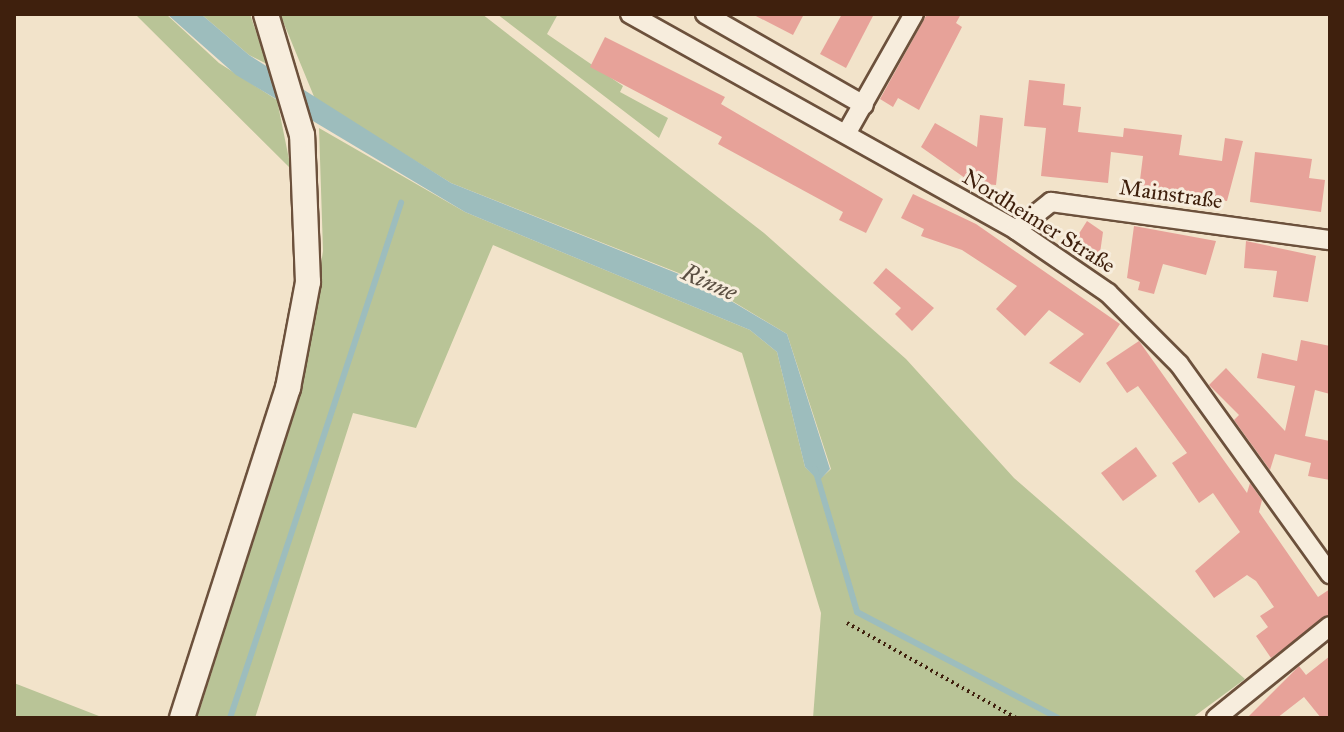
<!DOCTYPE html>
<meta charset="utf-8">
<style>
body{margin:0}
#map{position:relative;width:1344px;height:732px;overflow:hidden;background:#f2e3ca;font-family:"IM FELL Great Primer",serif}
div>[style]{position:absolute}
.green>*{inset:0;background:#b9c497}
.water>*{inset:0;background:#9dbdbd}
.stream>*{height:6px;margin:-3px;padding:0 3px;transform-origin:3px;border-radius:3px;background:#9dbdbd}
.building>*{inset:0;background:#e7a299}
.path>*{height:4px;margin-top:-2px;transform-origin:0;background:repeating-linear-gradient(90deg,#3f200d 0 2px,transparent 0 6px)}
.roads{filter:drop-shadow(2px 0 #6c513c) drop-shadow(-2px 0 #6c513c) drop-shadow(0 2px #6c513c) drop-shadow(0 -2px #6c513c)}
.minor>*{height:18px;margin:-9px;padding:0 9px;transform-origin:9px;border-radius:9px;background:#f7eddd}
.secondary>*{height:24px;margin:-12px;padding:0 12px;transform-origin:12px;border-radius:12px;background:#f7eddd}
span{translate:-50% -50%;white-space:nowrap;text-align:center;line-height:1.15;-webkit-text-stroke:6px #f7eddd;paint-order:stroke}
.street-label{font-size:22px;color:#3f200d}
.water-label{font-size:24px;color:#5b4f42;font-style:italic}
.frame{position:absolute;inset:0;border:16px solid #3f200d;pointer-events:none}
</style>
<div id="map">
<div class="green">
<div style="clip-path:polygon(135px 14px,166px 14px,219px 63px,277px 100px,291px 169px)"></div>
<div style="clip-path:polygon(201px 14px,250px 14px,267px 64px,249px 55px)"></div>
<div style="clip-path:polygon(280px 14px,482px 14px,764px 233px,906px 359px,1014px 478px,1245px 679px,1192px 718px,813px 718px,821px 613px,742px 353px,493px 245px,416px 428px,353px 413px,255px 718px,197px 718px,302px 390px,323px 251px,319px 128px,465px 212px,750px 330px,777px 352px,805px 467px,819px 480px,831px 469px,787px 334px,699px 281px,451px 183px,315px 99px)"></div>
<div style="clip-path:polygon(497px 14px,558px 14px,547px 34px,623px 86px,620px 92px,668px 118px,659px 138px)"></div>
<div style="clip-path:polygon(14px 683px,104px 718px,14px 718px)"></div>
</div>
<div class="water">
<div style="clip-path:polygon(167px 14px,201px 14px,249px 55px,451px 183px,699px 282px,787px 334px,830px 469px,819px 481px,805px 467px,777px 352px,750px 330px,465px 212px,236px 75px)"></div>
</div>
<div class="stream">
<div style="left:815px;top:469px;width:149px;rotate:73.6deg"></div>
<div style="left:857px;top:612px;width:227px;rotate:27.8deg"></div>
<div style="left:230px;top:718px;width:543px;rotate:-71.63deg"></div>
</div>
<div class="building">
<div style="clip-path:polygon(752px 14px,804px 14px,793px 35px)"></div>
<div style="clip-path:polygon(842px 14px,874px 14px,846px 68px,820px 54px)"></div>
<div style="clip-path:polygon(927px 14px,961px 14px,956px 23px,962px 27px,919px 110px,898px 98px,893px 107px,880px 99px)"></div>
<div style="clip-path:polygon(605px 37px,725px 97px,721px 104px,883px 199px,866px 233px,839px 220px,843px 212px,718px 144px,722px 137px,590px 67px)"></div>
<div style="clip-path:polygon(1029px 80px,1065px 84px,1063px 105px,1081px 107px,1078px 132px,1123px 137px,1124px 128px,1182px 135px,1179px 155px,1222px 161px,1225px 138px,1243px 141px,1227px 201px,1139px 188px,1143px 156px,1111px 152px,1108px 183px,1041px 176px,1046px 128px,1024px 126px)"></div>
<div style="clip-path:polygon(980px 115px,1003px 118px,996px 185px,972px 183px,921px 147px,935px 123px,977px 147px)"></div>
<div style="clip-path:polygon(1255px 152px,1312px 159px,1309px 178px,1325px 180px,1321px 212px,1250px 202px)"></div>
<div style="clip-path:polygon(913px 194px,976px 224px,1120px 324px,1080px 383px,1049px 363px,1084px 334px,1049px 310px,1025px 336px,996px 309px,1017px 286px,962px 250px,921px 236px,924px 229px,901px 218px)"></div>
<div style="clip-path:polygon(1087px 221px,1103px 232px,1099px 260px,1073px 243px)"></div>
<div style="clip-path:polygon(1134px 226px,1216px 241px,1206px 275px,1163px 264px,1154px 294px,1138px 290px,1140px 282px,1127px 278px)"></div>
<div style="clip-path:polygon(1246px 241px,1316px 256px,1308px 302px,1273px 297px,1277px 271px,1244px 268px)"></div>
<div style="clip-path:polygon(886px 268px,934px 308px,912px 331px,895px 314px,901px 308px,873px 283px)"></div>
<div style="clip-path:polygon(1301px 340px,1330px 346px,1330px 394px,1315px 390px,1305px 436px,1330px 441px,1330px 480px,1308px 476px,1311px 463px,1275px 454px,1270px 470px,1234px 420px,1239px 415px,1209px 385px,1226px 368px,1285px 431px,1295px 386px,1257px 378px,1262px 353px,1297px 361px)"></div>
<div style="clip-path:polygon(1139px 341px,1247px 493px,1250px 483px,1262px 500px,1259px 512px,1318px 597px,1330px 589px,1330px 614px,1271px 658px,1256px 636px,1268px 627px,1260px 616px,1274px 607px,1256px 581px,1247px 575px,1214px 598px,1195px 571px,1240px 532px,1213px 493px,1199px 503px,1172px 463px,1187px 453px,1138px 386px,1127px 393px,1106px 363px)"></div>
<div style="clip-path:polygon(1136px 447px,1157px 476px,1123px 501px,1101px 473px)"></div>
<div style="clip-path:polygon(1330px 656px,1330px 718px,1321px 718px,1304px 697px,1277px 718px,1247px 718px,1299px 666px,1306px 675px)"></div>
</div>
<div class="path">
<div style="left:847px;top:623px;width:194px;rotate:29.3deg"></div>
</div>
<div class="roads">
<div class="minor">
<div style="left:630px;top:14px;width:442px;rotate:29.2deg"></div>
<div style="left:1016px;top:230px;width:112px;rotate:34.4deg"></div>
<div style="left:1108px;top:293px;width:100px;rotate:45deg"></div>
<div style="left:1179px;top:364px;width:259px;rotate:54.3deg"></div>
<div style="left:705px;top:14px;width:183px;rotate:29.8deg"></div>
<div style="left:846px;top:134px;width:138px;rotate:-60.5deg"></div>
<div style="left:1016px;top:230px;width:45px;rotate:-38.7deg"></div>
<div style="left:1051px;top:202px;width:282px;rotate:7.8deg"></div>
<div style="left:1216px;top:718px;width:146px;rotate:-38.9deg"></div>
</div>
<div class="secondary">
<div style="left:182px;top:718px;width:347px;rotate:-72.2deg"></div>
<div style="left:288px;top:388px;width:108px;rotate:-79.3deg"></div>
<div style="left:308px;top:282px;width:147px;rotate:-92.3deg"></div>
<div style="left:302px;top:135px;width:126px;rotate:-106.6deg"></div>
</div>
</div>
<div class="street-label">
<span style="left:1171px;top:194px;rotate:8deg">Mainstraße</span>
<span style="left:1039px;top:221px;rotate:32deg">Nordheimer Straße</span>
</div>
<div class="water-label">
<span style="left:709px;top:283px;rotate:24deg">Rinne</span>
</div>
<div class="frame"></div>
</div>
